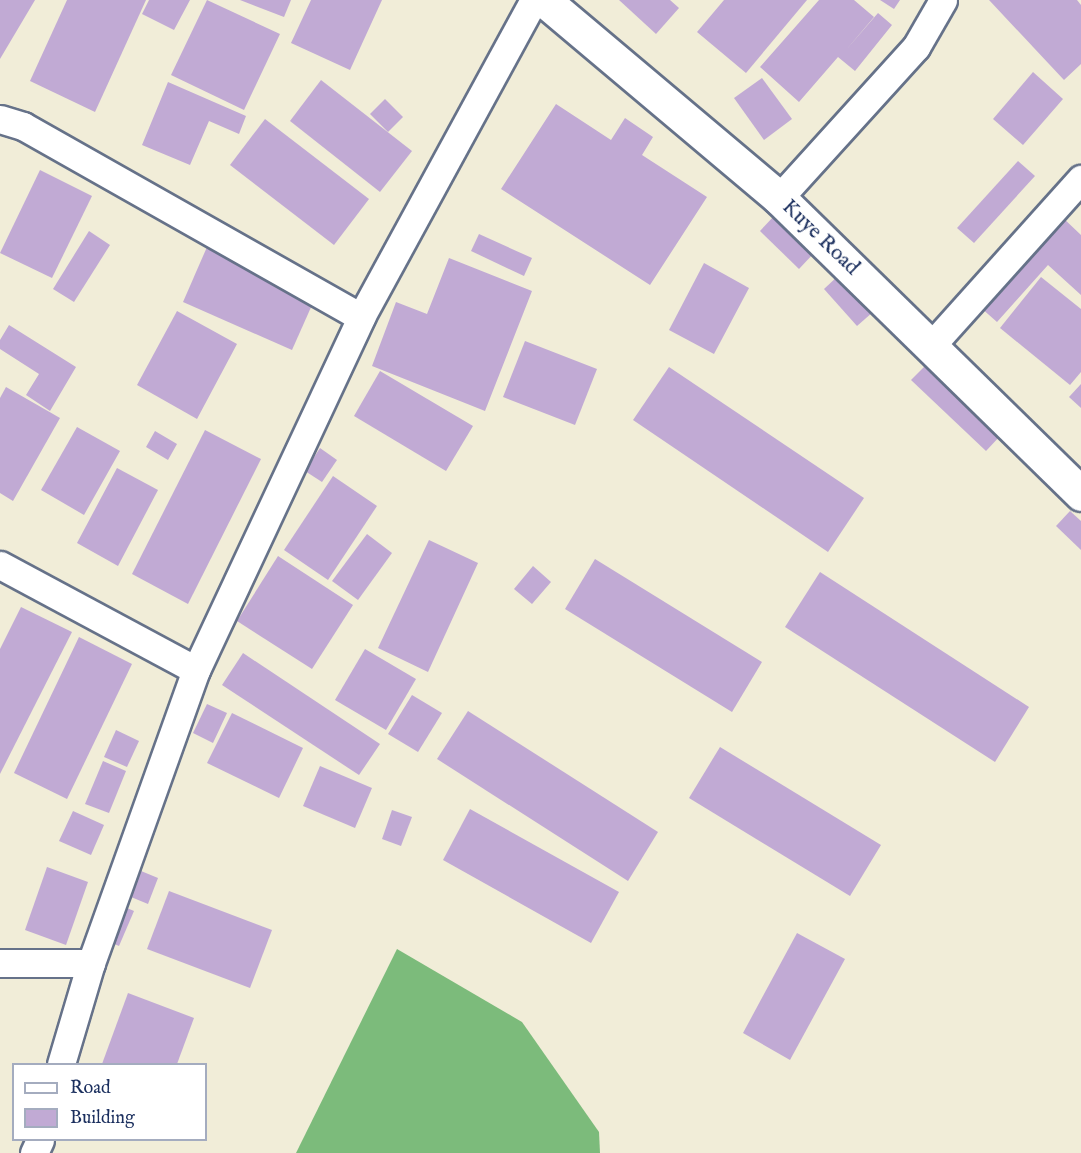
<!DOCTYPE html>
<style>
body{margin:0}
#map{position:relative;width:1081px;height:1153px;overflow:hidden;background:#f1edd8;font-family:"IM FELL English",serif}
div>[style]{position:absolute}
.forest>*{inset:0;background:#7cbb7b}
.building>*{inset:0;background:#c1aad4}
.roads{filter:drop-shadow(2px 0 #667289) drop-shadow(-2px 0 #667289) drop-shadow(0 2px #667289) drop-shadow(0 -2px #667289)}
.street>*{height:27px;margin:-13.5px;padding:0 13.5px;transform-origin:13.5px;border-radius:13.5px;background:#fff}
.secondary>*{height:33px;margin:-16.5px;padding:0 16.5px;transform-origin:16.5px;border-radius:16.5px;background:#fff}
span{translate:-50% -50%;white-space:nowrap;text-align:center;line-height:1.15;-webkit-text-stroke:4.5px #fff;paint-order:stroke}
.street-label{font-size:21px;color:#1b2f5e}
.legend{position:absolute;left:12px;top:1063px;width:195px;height:78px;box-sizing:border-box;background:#fff;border:2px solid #a4acbf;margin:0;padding:8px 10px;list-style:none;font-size:18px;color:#1b2f5e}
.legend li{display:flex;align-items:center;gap:12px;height:30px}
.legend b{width:30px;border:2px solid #a4acbf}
</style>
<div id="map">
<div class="forest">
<div style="clip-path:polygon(397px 949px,522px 1022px,599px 1132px,600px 1153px,296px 1153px)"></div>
</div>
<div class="building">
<div style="clip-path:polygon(0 0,35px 0,0 59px)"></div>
<div style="clip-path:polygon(67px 0,146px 0,95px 112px,30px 81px)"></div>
<div style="clip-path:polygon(149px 0,190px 0,174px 30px,142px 14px)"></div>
<div style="clip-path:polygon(207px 0,280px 34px,244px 110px,171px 75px)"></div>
<div style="clip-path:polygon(240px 0,291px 0,284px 17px)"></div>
<div style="clip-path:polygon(311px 0,382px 0,350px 70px,291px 43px)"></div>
<div style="clip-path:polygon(619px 0,670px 0,679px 8px,656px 34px)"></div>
<div style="clip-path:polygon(724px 0,807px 0,746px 73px,697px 32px)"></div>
<div style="clip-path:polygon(819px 0,854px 0,874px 17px,846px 50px,878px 13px,892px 25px,855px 71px,838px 57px,799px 102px,760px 67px)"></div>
<div style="clip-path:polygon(880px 0,900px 0,894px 9px)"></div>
<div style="clip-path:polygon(989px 0,1077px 0,1081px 5px,1081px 64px,1064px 80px)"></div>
<div style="clip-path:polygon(1033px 72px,1063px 99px,1023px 145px,993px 119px)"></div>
<div style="clip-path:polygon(762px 78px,792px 119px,764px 140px,734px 98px)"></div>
<div style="clip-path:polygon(321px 80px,412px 151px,380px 192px,290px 121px)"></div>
<div style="clip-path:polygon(168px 82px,246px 116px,239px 134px,209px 121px,190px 165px,142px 145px)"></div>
<div style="clip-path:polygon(385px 99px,403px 117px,388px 132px,370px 114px)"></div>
<div style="clip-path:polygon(556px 104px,611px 140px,625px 118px,653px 137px,642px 155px,707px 197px,650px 285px,501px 189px)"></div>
<div style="clip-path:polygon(265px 119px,369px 199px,334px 245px,230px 165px)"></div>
<div style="clip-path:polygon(1018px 161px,1035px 176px,974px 243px,957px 228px)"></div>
<div style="clip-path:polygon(40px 170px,92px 196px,52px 278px,0 253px)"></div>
<div style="clip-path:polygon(775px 215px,815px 252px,799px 269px,760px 231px)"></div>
<div style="clip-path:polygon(1061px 216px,1081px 235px,1081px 295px,1048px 265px,997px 322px,980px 307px)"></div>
<div style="clip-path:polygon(89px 231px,110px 245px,74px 302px,53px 289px)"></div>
<div style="clip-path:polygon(479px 234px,532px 258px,524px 276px,471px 251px)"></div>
<div style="clip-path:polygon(207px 247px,316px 296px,292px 350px,183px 302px)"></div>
<div style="clip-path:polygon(449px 258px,532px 291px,485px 411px,372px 366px,396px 302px,427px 314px)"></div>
<div style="clip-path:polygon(704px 263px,749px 288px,714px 354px,669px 330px)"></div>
<div style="clip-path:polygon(839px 275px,873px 312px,857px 326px,824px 289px)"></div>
<div style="clip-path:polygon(1041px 277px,1081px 309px,1081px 372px,1070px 385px,1000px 328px)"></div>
<div style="clip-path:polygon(177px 311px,237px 344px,197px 419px,137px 385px)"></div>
<div style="clip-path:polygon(9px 325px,76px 367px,50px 411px,26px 395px,39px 374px,0 349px,0 340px)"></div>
<div style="clip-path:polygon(525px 341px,597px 369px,575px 425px,503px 397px)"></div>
<div style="clip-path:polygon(927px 364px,1001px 435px,986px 451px,911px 380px)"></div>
<div style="clip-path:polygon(669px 367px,864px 498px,828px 552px,633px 420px)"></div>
<div style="clip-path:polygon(380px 371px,473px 426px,446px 471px,354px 416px)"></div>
<div style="clip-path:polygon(1081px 384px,1081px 408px,1069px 397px)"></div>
<div style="clip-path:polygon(6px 387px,60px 418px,13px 501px,0 493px,0 398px)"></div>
<div style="clip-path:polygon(77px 427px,120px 451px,84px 515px,41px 490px)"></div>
<div style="clip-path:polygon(205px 430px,261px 459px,188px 604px,132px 574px)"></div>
<div style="clip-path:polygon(155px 431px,177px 444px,168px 460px,146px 447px)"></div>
<div style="clip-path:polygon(320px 448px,337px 460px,322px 482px,305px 471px)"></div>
<div style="clip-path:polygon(117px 468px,158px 490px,118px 566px,77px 543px)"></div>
<div style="clip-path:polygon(333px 476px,377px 506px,328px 580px,284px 550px)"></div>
<div style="clip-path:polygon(1070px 511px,1081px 521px,1081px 550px,1056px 526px)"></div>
<div style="clip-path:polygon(367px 534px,392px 553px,358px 600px,332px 581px)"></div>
<div style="clip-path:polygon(429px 540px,478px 563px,428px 672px,378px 648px)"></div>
<div style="clip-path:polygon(278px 556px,353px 605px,312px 669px,237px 621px)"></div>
<div style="clip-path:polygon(595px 559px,762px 662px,732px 712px,565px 609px)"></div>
<div style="clip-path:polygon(533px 566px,551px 582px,532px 604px,514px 589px)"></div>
<div style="clip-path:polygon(820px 572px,1029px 707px,995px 762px,785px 627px)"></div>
<div style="clip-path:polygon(21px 607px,72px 632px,0 774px,0 649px)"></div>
<div style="clip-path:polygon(79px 637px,132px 664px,67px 799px,14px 773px)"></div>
<div style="clip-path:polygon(365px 649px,416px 679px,386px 730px,335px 700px)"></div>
<div style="clip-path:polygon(243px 653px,380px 744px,359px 775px,222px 685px)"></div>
<div style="clip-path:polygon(412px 695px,442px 713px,418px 752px,388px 734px)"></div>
<div style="clip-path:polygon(207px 704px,227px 713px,213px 743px,193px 733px)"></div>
<div style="clip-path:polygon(468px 711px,658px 832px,628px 881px,437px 759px)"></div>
<div style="clip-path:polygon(232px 713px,303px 748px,279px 798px,207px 763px)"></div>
<div style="clip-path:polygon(116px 730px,139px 741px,127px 767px,104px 757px)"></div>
<div style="clip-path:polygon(720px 747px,881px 845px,850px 896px,689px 798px)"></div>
<div style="clip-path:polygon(103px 761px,126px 771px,109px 813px,85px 804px)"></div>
<div style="clip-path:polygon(320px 766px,372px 788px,355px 828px,303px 806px)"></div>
<div style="clip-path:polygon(470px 809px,619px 892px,591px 943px,443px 860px)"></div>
<div style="clip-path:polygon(392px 810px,412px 817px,401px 846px,382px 839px)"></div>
<div style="clip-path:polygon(73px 811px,104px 825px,91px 855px,59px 841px)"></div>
<div style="clip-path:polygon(47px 867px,88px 882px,66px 945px,25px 930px)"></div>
<div style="clip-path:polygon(141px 871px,158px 878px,148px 904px,131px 897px)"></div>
<div style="clip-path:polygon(169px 891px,272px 930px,250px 988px,147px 949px)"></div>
<div style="clip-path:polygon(120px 905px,134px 911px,119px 946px,105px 940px)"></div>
<div style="clip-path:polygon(797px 933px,845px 959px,790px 1060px,743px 1033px)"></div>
<div style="clip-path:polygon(128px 993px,194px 1018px,177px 1064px,102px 1064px)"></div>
</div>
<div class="roads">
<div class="street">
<div style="left:0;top:119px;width:24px;rotate:17deg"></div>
<div style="left:23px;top:126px;width:388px;rotate:29.5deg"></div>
<div style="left:779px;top:198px;width:204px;rotate:-47.8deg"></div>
<div style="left:916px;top:47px;width:54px;rotate:-60.1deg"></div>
<div style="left:930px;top:347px;width:226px;rotate:-48.1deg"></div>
<div style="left:0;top:565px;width:222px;rotate:28.2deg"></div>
<div style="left:0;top:963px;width:91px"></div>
<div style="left:61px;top:1064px;width:105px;rotate:-73.5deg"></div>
<div style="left:91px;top:963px;width:311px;rotate:-70.3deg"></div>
<div style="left:196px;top:670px;width:390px;rotate:-64.9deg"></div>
<div style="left:361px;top:317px;width:361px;rotate:-61.4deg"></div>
<div style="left:34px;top:1153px;width:14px;rotate:-65deg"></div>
</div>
<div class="secondary">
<div style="left:544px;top:0;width:307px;rotate:40.1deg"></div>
<div style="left:779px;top:198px;width:423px;rotate:44.4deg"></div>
</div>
</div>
<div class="street-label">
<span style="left:820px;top:238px;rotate:44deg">Kuye Road</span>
</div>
<ul class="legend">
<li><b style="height:8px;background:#fff"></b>Road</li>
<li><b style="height:16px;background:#c1aad4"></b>Building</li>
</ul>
</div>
